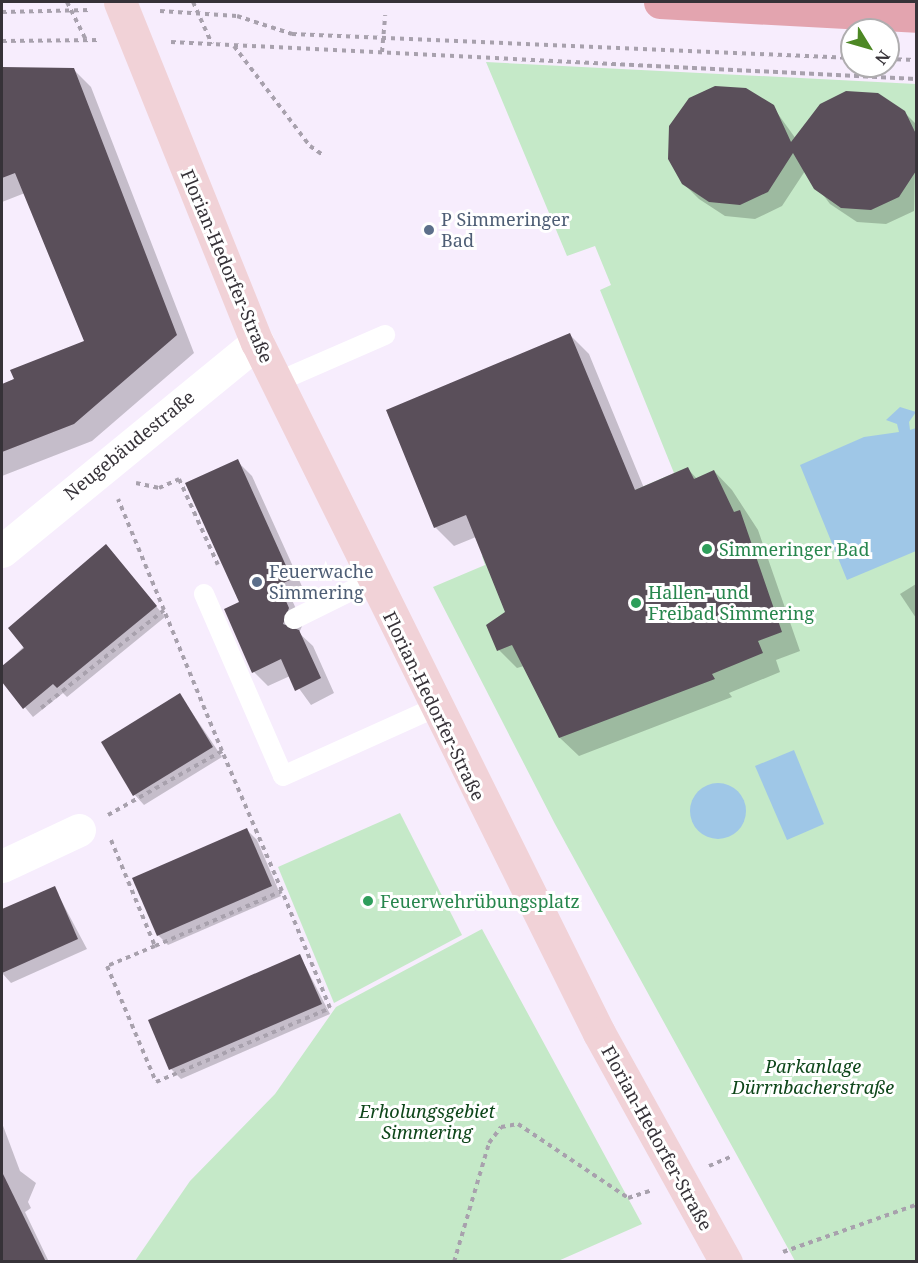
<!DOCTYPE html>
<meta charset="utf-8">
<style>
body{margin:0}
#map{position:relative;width:918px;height:1263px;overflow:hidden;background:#f7edfd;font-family:"Noto Serif",serif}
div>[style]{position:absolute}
.green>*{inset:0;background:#c5e9c8}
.water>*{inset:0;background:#9fc7e7}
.round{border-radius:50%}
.shadow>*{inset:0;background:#0003}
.building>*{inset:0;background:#5a4f5a}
.path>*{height:4px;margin-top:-2px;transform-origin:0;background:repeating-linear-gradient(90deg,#a8a1ad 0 4.5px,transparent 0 9px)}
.service>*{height:20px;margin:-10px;padding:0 10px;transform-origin:10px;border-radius:10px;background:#fff}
.minor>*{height:33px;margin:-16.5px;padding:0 16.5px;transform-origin:16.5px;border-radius:16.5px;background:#fff}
.secondary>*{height:33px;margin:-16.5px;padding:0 16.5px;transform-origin:16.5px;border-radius:16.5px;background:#f1d2d7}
.primary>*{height:33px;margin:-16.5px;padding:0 16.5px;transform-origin:16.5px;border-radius:16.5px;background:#e3a4af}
.dots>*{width:16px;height:16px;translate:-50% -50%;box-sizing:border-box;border:3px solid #fff;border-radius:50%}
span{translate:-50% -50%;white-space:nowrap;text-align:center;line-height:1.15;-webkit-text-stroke:6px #fff;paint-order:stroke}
.service-label{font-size:18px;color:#4e5e75}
.left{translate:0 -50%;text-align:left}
.street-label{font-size:18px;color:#363238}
.leisure-label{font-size:18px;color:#27864d}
.park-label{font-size:18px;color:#0e461a;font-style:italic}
.frame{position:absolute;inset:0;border:3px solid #363238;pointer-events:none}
.north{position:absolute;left:840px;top:18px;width:60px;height:60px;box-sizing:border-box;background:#fff;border:2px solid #afadaf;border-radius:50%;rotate:127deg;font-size:16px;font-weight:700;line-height:24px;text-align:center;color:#363238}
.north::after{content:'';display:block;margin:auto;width:21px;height:27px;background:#4d8825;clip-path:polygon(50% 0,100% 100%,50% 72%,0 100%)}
</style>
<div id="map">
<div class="green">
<div style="clip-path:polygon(486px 62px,916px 84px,916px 1261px,795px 1261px,555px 824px,433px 587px,485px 565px,482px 556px,674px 473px,600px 290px,611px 285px,595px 246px,567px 256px)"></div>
<div style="clip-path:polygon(400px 813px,462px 935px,334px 1003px,278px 867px)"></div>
<div style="clip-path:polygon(482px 929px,642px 1224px,558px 1261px,135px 1261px,190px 1181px,275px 1094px,336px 1007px)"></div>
</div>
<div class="water">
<div style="clip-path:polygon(900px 407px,916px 412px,909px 422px,910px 430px,916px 428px,916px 551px,847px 580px,800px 465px,864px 437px,899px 432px,897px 424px,886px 420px)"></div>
<div style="clip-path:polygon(794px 750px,824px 824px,787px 840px,755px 766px)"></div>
<div class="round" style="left:690px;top:783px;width:56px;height:56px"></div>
</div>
<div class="shadow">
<div style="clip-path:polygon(2px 68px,74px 70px,91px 87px,194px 353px,92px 441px,2px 476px,2px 385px,86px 342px,25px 193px,2px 202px)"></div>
<div style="clip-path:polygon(773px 107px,796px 139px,904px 112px,916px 124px,914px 211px,886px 224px,857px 222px,830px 204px,805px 171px,782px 206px,755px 219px,725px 216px,699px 199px,684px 184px)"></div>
<div style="clip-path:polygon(570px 335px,589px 354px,644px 488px,688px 469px,697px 479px,714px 471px,732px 490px,758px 530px,800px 651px,776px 660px,780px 672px,729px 693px,732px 697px,579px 756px,560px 738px,524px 666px,517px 668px,499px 650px,507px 612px,476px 537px,454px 546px,435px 527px,388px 411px)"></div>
<div style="clip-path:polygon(237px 461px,252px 476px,305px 593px,292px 600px,303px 624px,299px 633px,313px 646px,334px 693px,311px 705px,290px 676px,268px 686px,254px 672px,241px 603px)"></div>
<div style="clip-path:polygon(115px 556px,165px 617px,67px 697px,63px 693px,33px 717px,2px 680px,2px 668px)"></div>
<div style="clip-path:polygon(916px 584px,916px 618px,900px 594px)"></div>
<div style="clip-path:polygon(180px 695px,222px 757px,144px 805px,135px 795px)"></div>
<div style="clip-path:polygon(247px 830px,257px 840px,281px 896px,168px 945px,158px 935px)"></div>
<div style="clip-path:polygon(54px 887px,87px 949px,11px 983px,2px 973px,2px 911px)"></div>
<div style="clip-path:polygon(300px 956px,330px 1014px,181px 1079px,171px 1069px)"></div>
<div style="clip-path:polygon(2px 1123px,20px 1171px,36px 1183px,28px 1202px,31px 1208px,25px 1212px,49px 1262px,2px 1262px)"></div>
</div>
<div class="building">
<div style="clip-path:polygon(2px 67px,74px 68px,177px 335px,74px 424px,2px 452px,2px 384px,14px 379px,10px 370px,84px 341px,15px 173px,2px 178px)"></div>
<div style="clip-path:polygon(715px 86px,746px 88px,774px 105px,791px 142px,820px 104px,846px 91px,878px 93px,905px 111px,916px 134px,916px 171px,899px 197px,871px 210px,841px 208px,814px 189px,793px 153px,768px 192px,740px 205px,709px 202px,682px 184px,668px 159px,669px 126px,689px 98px)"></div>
<div style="clip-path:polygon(570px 333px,635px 490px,688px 467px,694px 479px,714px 470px,734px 512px,740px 510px,782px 632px,758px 641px,763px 653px,712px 674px,715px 679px,559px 738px,512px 645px,497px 651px,486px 625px,505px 612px,466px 515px,434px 528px,386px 410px)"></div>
<div style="clip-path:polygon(238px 459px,292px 579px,279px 585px,289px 608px,283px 624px,299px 630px,321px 678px,295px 691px,281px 659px,252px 673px,224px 609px,239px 602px,185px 483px)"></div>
<div style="clip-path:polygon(106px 544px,157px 606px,57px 688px,53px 684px,23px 709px,2px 682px,2px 666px,24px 648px,8px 628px)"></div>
<div style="clip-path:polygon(180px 693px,213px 747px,133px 796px,101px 742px)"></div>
<div style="clip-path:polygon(247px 828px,272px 886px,157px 936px,132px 878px)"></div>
<div style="clip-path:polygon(55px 886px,78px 939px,2px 973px,2px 909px)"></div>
<div style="clip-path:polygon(300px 954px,322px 1004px,169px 1070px,148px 1020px)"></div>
<div style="clip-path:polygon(2px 1172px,46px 1262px,2px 1262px)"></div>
</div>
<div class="path">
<div style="left:67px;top:2px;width:42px;rotate:63.4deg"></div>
<div style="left:193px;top:2px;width:46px;rotate:65.7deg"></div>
<div style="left:160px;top:11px;width:77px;rotate:3.7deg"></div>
<div style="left:237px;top:16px;width:58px;rotate:18.1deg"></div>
<div style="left:292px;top:34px;width:561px;rotate:2.45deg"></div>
<div style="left:2px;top:12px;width:88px;rotate:-1.3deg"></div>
<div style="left:2px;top:41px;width:99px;rotate:-0.6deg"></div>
<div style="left:171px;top:42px;width:746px;rotate:2.84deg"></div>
<div style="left:234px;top:46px;width:126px;rotate:52.8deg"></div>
<div style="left:310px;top:146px;width:16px;rotate:35deg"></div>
<div style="left:382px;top:52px;width:37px;rotate:-85deg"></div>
<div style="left:888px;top:59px;width:28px;rotate:2deg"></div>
<div style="left:136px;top:483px;width:24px;rotate:12deg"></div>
<div style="left:159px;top:488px;width:22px;rotate:-24deg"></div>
<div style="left:179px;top:479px;width:94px;rotate:65.6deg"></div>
<div style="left:41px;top:708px;width:157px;rotate:-38.5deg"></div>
<div style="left:164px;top:610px;width:120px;rotate:-112.5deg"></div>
<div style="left:108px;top:815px;width:131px;rotate:-29.3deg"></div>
<div style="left:222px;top:751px;width:152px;rotate:-112.4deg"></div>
<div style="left:111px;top:840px;width:115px;rotate:67.5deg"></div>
<div style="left:155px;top:946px;width:138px;rotate:-23.4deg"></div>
<div style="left:282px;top:891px;width:152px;rotate:-113.2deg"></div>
<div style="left:155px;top:946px;width:52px;rotate:157.4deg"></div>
<div style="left:107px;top:966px;width:126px;rotate:67.1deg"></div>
<div style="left:156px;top:1082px;width:189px;rotate:-23deg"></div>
<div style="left:330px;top:1008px;width:126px;rotate:-112.3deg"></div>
<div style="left:709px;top:1166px;width:23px;rotate:-23deg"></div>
<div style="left:783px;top:1252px;width:141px;rotate:-19.5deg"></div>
<div style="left:454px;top:1262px;width:124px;rotate:-73.6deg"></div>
<div style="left:489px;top:1143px;width:20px;rotate:-53deg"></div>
<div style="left:501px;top:1127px;width:17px;rotate:-10deg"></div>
<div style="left:518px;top:1124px;width:133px;rotate:33.9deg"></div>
<div style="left:628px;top:1198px;width:23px;rotate:-18deg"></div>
</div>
<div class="service">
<div style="left:277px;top:382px;width:118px;rotate:-23.5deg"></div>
<div style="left:204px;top:594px;width:198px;rotate:66.5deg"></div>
<div style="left:283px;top:776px;width:166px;rotate:-24.2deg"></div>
<div style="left:294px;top:619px;width:88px;rotate:-26.3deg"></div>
</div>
<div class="minor">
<div style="left:2px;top:551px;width:330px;rotate:-39.3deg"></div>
<div style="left:2px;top:866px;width:85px;rotate:-25.1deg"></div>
</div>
<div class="secondary">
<div style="left:120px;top:2px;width:367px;rotate:68.1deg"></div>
<div style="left:257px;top:342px;width:771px;rotate:63.67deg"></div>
<div style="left:599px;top:1033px;width:262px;rotate:61deg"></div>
</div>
<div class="primary">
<div style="left:660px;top:2px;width:256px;rotate:3.1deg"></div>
</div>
<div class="dots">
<div style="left:429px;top:230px;background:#5c6f8a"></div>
<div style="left:707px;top:549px;background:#2e9e5b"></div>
<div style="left:257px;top:582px;background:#5c6f8a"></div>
<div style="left:636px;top:603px;background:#2e9e5b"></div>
<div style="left:368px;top:901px;background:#2e9e5b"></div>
</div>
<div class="service-label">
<span class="left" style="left:441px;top:230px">P Simmeringer<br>Bad</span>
<span class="left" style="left:269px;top:582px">Feuerwache<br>Simmering</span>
</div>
<div class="street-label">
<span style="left:227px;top:266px;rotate:67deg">Florian-Hedorfer-Straße</span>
<span style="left:129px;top:445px;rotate:-39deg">Neugebäudestraße</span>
<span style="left:434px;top:706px;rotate:64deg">Florian-Hedorfer-Straße</span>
<span style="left:657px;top:1138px;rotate:61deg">Florian-Hedorfer-Straße</span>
</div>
<div class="leisure-label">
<span class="left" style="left:719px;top:549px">Simmeringer Bad</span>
<span class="left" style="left:648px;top:603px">Hallen- und<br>Freibad Simmering</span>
<span class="left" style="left:380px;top:901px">Feuerwehrübungsplatz</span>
</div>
<div class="park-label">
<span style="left:813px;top:1077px">Parkanlage<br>Dürrnbacherstraße</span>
<span style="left:427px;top:1122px">Erholungsgebiet<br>Simmering</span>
</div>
<div class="frame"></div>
<div class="north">N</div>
</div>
